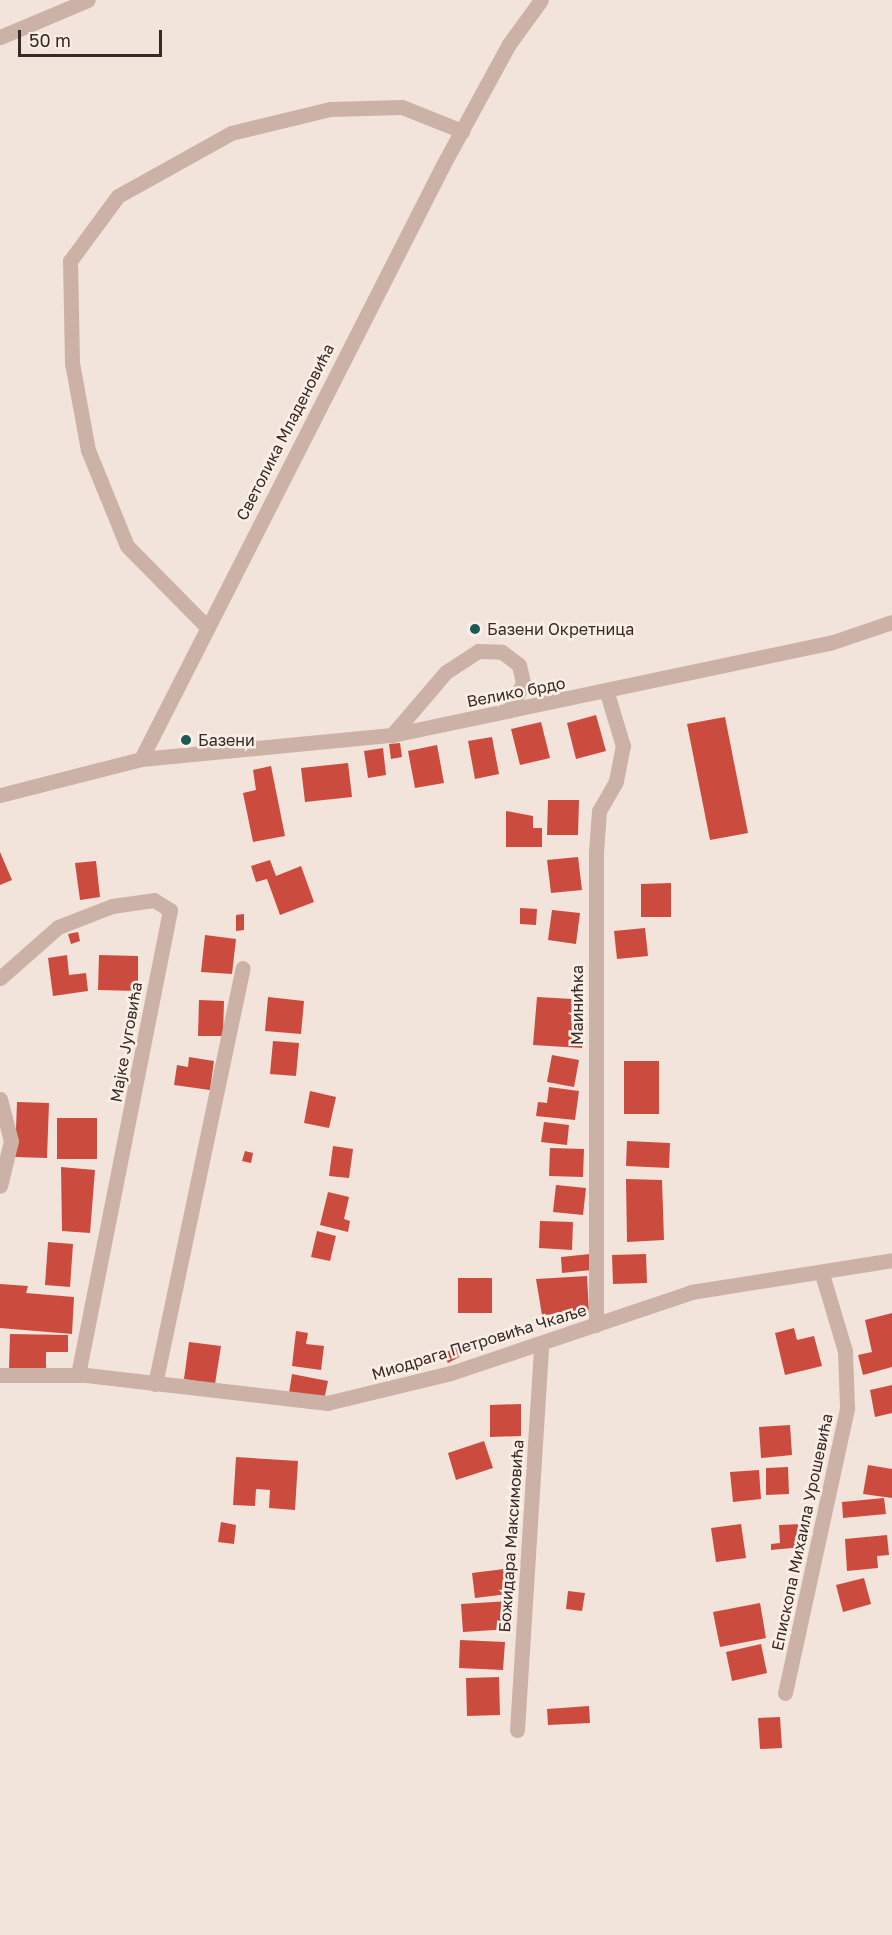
<!DOCTYPE html>
<meta charset="utf-8">
<style>
body{margin:0}
#map{position:relative;width:892px;height:1935px;overflow:hidden;background:#f3e4db;font-family:"Golos Text",sans-serif}
div>[style]{position:absolute}
.building>*{inset:0;background:#cc4b3f}
.minor>*{height:15px;margin:-7.5px;padding:0 7.5px;transform-origin:7.5px;border-radius:7.5px;background:#ccb1a6}
.dots>*{width:16px;height:16px;translate:-50% -50%;box-sizing:border-box;border:3px solid #faefe7;border-radius:50%}
span{translate:-50% -50%;white-space:nowrap;text-align:center;line-height:1.15;-webkit-text-stroke:5px #faefe7;paint-order:stroke}
.street-label{font-size:16px;color:#382a27}
.poi-label{font-size:16px;color:#382a27}
.left{translate:0 -50%;text-align:left}
.scale{position:absolute;left:18px;top:30px;width:144px;height:27px;box-sizing:border-box;border:3px solid #382a27;border-top:0;padding-left:8px;font-size:18px;line-height:21px;white-space:nowrap;color:#382a27;-webkit-text-stroke:4px #faefe7;paint-order:stroke}
</style>
<div id="map">
<div class="building">
<div style="clip-path:polygon(596px 715px,606px 751px,576px 759px,567px 723px)"></div>
<div style="clip-path:polygon(725px 717px,748px 833px,710px 840px,687px 724px)"></div>
<div style="clip-path:polygon(541px 722px,550px 758px,520px 765px,511px 729px)"></div>
<div style="clip-path:polygon(492px 737px,499px 774px,475px 779px,468px 741px)"></div>
<div style="clip-path:polygon(400px 743px,402px 757px,391px 759px,389px 744px)"></div>
<div style="clip-path:polygon(437px 745px,444px 783px,415px 788px,408px 751px)"></div>
<div style="clip-path:polygon(383px 748px,386px 775px,368px 778px,364px 751px)"></div>
<div style="clip-path:polygon(348px 763px,352px 797px,305px 802px,301px 768px)"></div>
<div style="clip-path:polygon(271px 766px,285px 836px,253px 842px,243px 793px,256px 790px,253px 770px)"></div>
<div style="clip-path:polygon(548px 800px,579px 800px,578px 835px,547px 835px)"></div>
<div style="clip-path:polygon(506px 811px,533px 816px,533px 828px,542px 828px,542px 847px,506px 847px)"></div>
<div style="clip-path:polygon(0 852px,12px 880px,0 885px)"></div>
<div style="clip-path:polygon(578px 857px,582px 890px,551px 893px,547px 860px)"></div>
<div style="clip-path:polygon(270px 860px,276px 876px,301px 866px,314px 902px,280px 915px,267px 879px,256px 882px,251px 866px)"></div>
<div style="clip-path:polygon(96px 861px,100px 897px,80px 900px,75px 863px)"></div>
<div style="clip-path:polygon(671px 883px,671px 917px,641px 917px,641px 884px)"></div>
<div style="clip-path:polygon(520px 908px,537px 909px,536px 925px,520px 924px)"></div>
<div style="clip-path:polygon(552px 910px,580px 913px,576px 944px,548px 940px)"></div>
<div style="clip-path:polygon(244px 914px,244px 930px,236px 931px,236px 915px)"></div>
<div style="clip-path:polygon(645px 928px,648px 956px,617px 959px,614px 931px)"></div>
<div style="clip-path:polygon(78px 932px,80px 941px,71px 944px,68px 934px)"></div>
<div style="clip-path:polygon(205px 935px,236px 939px,232px 974px,201px 972px)"></div>
<div style="clip-path:polygon(67px 955px,69px 975px,86px 973px,88px 991px,53px 996px,48px 958px)"></div>
<div style="clip-path:polygon(99px 955px,138px 956px,138px 991px,98px 990px)"></div>
<div style="clip-path:polygon(268px 997px,304px 1001px,301px 1034px,265px 1031px)"></div>
<div style="clip-path:polygon(537px 997px,573px 999px,571px 1021px,584px 1022px,582px 1048px,533px 1045px)"></div>
<div style="clip-path:polygon(199px 1000px,224px 1001px,223px 1036px,198px 1036px)"></div>
<div style="clip-path:polygon(273px 1041px,299px 1043px,296px 1076px,270px 1074px)"></div>
<div style="clip-path:polygon(552px 1055px,579px 1060px,574px 1087px,547px 1082px)"></div>
<div style="clip-path:polygon(189px 1057px,214px 1061px,210px 1090px,174px 1085px,177px 1065px,188px 1067px)"></div>
<div style="clip-path:polygon(624px 1061px,659px 1061px,659px 1114px,624px 1114px)"></div>
<div style="clip-path:polygon(549px 1087px,579px 1091px,575px 1120px,536px 1116px,538px 1102px,547px 1103px)"></div>
<div style="clip-path:polygon(310px 1091px,336px 1097px,329px 1128px,304px 1123px)"></div>
<div style="clip-path:polygon(17px 1102px,49px 1103px,47px 1158px,15px 1157px)"></div>
<div style="clip-path:polygon(57px 1118px,97px 1118px,97px 1159px,57px 1159px)"></div>
<div style="clip-path:polygon(544px 1122px,569px 1125px,567px 1145px,541px 1142px)"></div>
<div style="clip-path:polygon(627px 1141px,670px 1143px,669px 1168px,626px 1166px)"></div>
<div style="clip-path:polygon(333px 1146px,353px 1149px,349px 1178px,329px 1176px)"></div>
<div style="clip-path:polygon(550px 1148px,584px 1149px,583px 1177px,549px 1176px)"></div>
<div style="clip-path:polygon(245px 1151px,253px 1153px,251px 1163px,242px 1161px)"></div>
<div style="clip-path:polygon(61px 1167px,95px 1170px,90px 1233px,62px 1231px)"></div>
<div style="clip-path:polygon(626px 1179px,662px 1180px,664px 1240px,627px 1242px)"></div>
<div style="clip-path:polygon(556px 1185px,586px 1188px,583px 1215px,553px 1212px)"></div>
<div style="clip-path:polygon(328px 1192px,349px 1197px,344px 1219px,350px 1221px,348px 1232px,320px 1225px)"></div>
<div style="clip-path:polygon(540px 1221px,573px 1222px,572px 1250px,539px 1248px)"></div>
<div style="clip-path:polygon(317px 1231px,336px 1236px,330px 1261px,311px 1257px)"></div>
<div style="clip-path:polygon(48px 1242px,73px 1244px,70px 1287px,45px 1285px)"></div>
<div style="clip-path:polygon(590px 1254px,591px 1270px,562px 1273px,561px 1257px)"></div>
<div style="clip-path:polygon(646px 1254px,647px 1283px,613px 1284px,612px 1255px)"></div>
<div style="clip-path:polygon(587px 1276px,589px 1313px,542px 1315px,536px 1279px)"></div>
<div style="clip-path:polygon(458px 1278px,492px 1278px,492px 1313px,458px 1313px)"></div>
<div style="clip-path:polygon(0 1284px,28px 1286px,26px 1293px,74px 1297px,72px 1334px,0 1328px)"></div>
<div style="clip-path:polygon(892px 1313px,892px 1367px,863px 1375px,858px 1355px,872px 1352px,865px 1320px)"></div>
<div style="clip-path:polygon(794px 1328px,797px 1340px,814px 1336px,822px 1366px,785px 1375px,775px 1333px)"></div>
<div style="clip-path:polygon(296px 1331px,308px 1333px,306px 1344px,324px 1346px,321px 1370px,292px 1366px)"></div>
<div style="clip-path:polygon(10px 1334px,68px 1335px,68px 1352px,46px 1352px,46px 1370px,9px 1369px)"></div>
<div style="clip-path:polygon(471px 1339px,476px 1348px,448px 1363px,443px 1354px)"></div>
<div style="clip-path:polygon(189px 1342px,221px 1346px,215px 1384px,184px 1379px)"></div>
<div style="clip-path:polygon(292px 1374px,328px 1381px,324px 1400px,289px 1393px)"></div>
<div style="clip-path:polygon(892px 1385px,892px 1413px,875px 1417px,870px 1390px)"></div>
<div style="clip-path:polygon(521px 1404px,521px 1436px,490px 1437px,490px 1405px)"></div>
<div style="clip-path:polygon(790px 1425px,792px 1455px,761px 1458px,759px 1427px)"></div>
<div style="clip-path:polygon(484px 1441px,493px 1468px,456px 1480px,448px 1453px)"></div>
<div style="clip-path:polygon(236px 1457px,298px 1461px,295px 1510px,269px 1508px,270px 1490px,256px 1489px,255px 1506px,233px 1505px)"></div>
<div style="clip-path:polygon(868px 1465px,892px 1469px,892px 1498px,863px 1494px)"></div>
<div style="clip-path:polygon(788px 1467px,789px 1494px,766px 1495px,766px 1468px)"></div>
<div style="clip-path:polygon(759px 1470px,761px 1499px,733px 1502px,730px 1472px)"></div>
<div style="clip-path:polygon(884px 1498px,886px 1514px,843px 1518px,842px 1502px)"></div>
<div style="clip-path:polygon(221px 1522px,236px 1525px,234px 1544px,218px 1542px)"></div>
<div style="clip-path:polygon(741px 1524px,746px 1558px,716px 1562px,711px 1528px)"></div>
<div style="clip-path:polygon(802px 1524px,803px 1547px,771px 1550px,771px 1544px,780px 1543px,779px 1525px)"></div>
<div style="clip-path:polygon(887px 1535px,889px 1555px,877px 1556px,878px 1568px,847px 1571px,845px 1539px)"></div>
<div style="clip-path:polygon(512px 1568px,515px 1593px,475px 1598px,472px 1573px)"></div>
<div style="clip-path:polygon(864px 1578px,871px 1604px,843px 1612px,836px 1585px)"></div>
<div style="clip-path:polygon(568px 1591px,585px 1593px,582px 1611px,566px 1609px)"></div>
<div style="clip-path:polygon(510px 1601px,512px 1629px,463px 1632px,461px 1604px)"></div>
<div style="clip-path:polygon(760px 1603px,766px 1638px,720px 1647px,713px 1612px)"></div>
<div style="clip-path:polygon(460px 1640px,505px 1642px,503px 1670px,459px 1668px)"></div>
<div style="clip-path:polygon(761px 1644px,767px 1673px,732px 1681px,726px 1652px)"></div>
<div style="clip-path:polygon(499px 1677px,500px 1715px,467px 1716px,466px 1678px)"></div>
<div style="clip-path:polygon(589px 1706px,590px 1723px,548px 1725px,547px 1709px)"></div>
<div style="clip-path:polygon(780px 1717px,782px 1748px,760px 1749px,758px 1718px)"></div>
</div>
<div class="minor">
<div style="left:0;top:37px;width:95px;rotate:-22.8deg"></div>
<div style="left:206px;top:626px;width:112px;rotate:-134.6deg"></div>
<div style="left:127px;top:546px;width:104px;rotate:-112.1deg"></div>
<div style="left:88px;top:450px;width:88px;rotate:-100.4deg"></div>
<div style="left:72px;top:363px;width:102px;rotate:-91.1deg"></div>
<div style="left:70px;top:261px;width:81px;rotate:-53.6deg"></div>
<div style="left:118px;top:196px;width:129px;rotate:-29.1deg"></div>
<div style="left:231px;top:133px;width:102px;rotate:-13.6deg"></div>
<div style="left:330px;top:109px;width:72px;rotate:-1.6deg"></div>
<div style="left:402px;top:107px;width:65px;rotate:21.8deg"></div>
<div style="left:392px;top:735px;width:83px;rotate:-49.4deg"></div>
<div style="left:446px;top:672px;width:38px;rotate:-33deg"></div>
<div style="left:478px;top:651px;width:24px;rotate:2deg"></div>
<div style="left:502px;top:652px;width:21px;rotate:37deg"></div>
<div style="left:519px;top:665px;width:18px;rotate:77deg"></div>
<div style="left:523px;top:683px;width:31px;rotate:117deg"></div>
<div style="left:141px;top:759px;width:666px;rotate:-63.05deg"></div>
<div style="left:443px;top:165px;width:138px;rotate:-61.4deg"></div>
<div style="left:509px;top:44px;width:54px;rotate:-54deg"></div>
<div style="left:0;top:795px;width:146px;rotate:-14.3deg"></div>
<div style="left:141px;top:759px;width:252px;rotate:-5.5deg"></div>
<div style="left:392px;top:735px;width:448px;rotate:-11.9deg"></div>
<div style="left:830px;top:643px;width:65px;rotate:-18.7deg"></div>
<div style="left:0;top:978px;width:77px;rotate:-41.3deg"></div>
<div style="left:58px;top:927px;width:58px;rotate:-21.3deg"></div>
<div style="left:112px;top:906px;width:42px;rotate:-8.1deg"></div>
<div style="left:154px;top:900px;width:19px;rotate:32deg"></div>
<div style="left:170px;top:910px;width:473px;rotate:101.2deg"></div>
<div style="left:0;top:1099px;width:43px;rotate:75.3deg"></div>
<div style="left:11px;top:1141px;width:46px;rotate:103.7deg"></div>
<div style="left:596px;top:1325px;width:473px;rotate:-90deg"></div>
<div style="left:596px;top:852px;width:41px;rotate:-85.8deg"></div>
<div style="left:599px;top:811px;width:34px;rotate:-60deg"></div>
<div style="left:616px;top:781px;width:36px;rotate:-79deg"></div>
<div style="left:623px;top:746px;width:55px;rotate:-106.8deg"></div>
<div style="left:0;top:1375px;width:86px"></div>
<div style="left:86px;top:1375px;width:243px;rotate:6.6deg"></div>
<div style="left:327px;top:1403px;width:128px;rotate:-13.6deg"></div>
<div style="left:451px;top:1373px;width:253px;rotate:-18.6deg"></div>
<div style="left:691px;top:1292px;width:204px;rotate:-9deg"></div>
<div style="left:155px;top:1384px;width:425px;rotate:-78.1deg"></div>
<div style="left:785px;top:1693px;width:292px;rotate:-77.7deg"></div>
<div style="left:847px;top:1408px;width:57px;rotate:-92deg"></div>
<div style="left:845px;top:1351px;width:80px;rotate:-106.6deg"></div>
<div style="left:517px;top:1730px;width:387px;rotate:-86.4deg"></div>
</div>
<div class="dots">
<div style="left:475px;top:629px;background:#1a5b55"></div>
<div style="left:186px;top:740px;background:#1a5b55"></div>
</div>
<div class="street-label">
<span style="left:285px;top:432px;rotate:-63deg">Светолика Младеновића</span>
<span style="left:516px;top:692px;rotate:-11deg">Велико брдо</span>
<span style="left:577px;top:1005px;rotate:-90deg">Маинићка</span>
<span style="left:126px;top:1042px;rotate:-80deg">Мајке Југовића</span>
<span style="left:479px;top:1342px;rotate:-17deg">Миодрага Петровића Чкаље</span>
<span style="left:802px;top:1532px;rotate:-78deg">Епископа Михаила Урошевића</span>
<span style="left:511px;top:1536px;rotate:-86deg">Божидара Максимовића</span>
</div>
<div class="poi-label">
<span class="left" style="left:487px;top:629px">Базени Окретница</span>
<span class="left" style="left:198px;top:740px">Базени</span>
</div>
<div class="scale">50 m</div>
</div>
